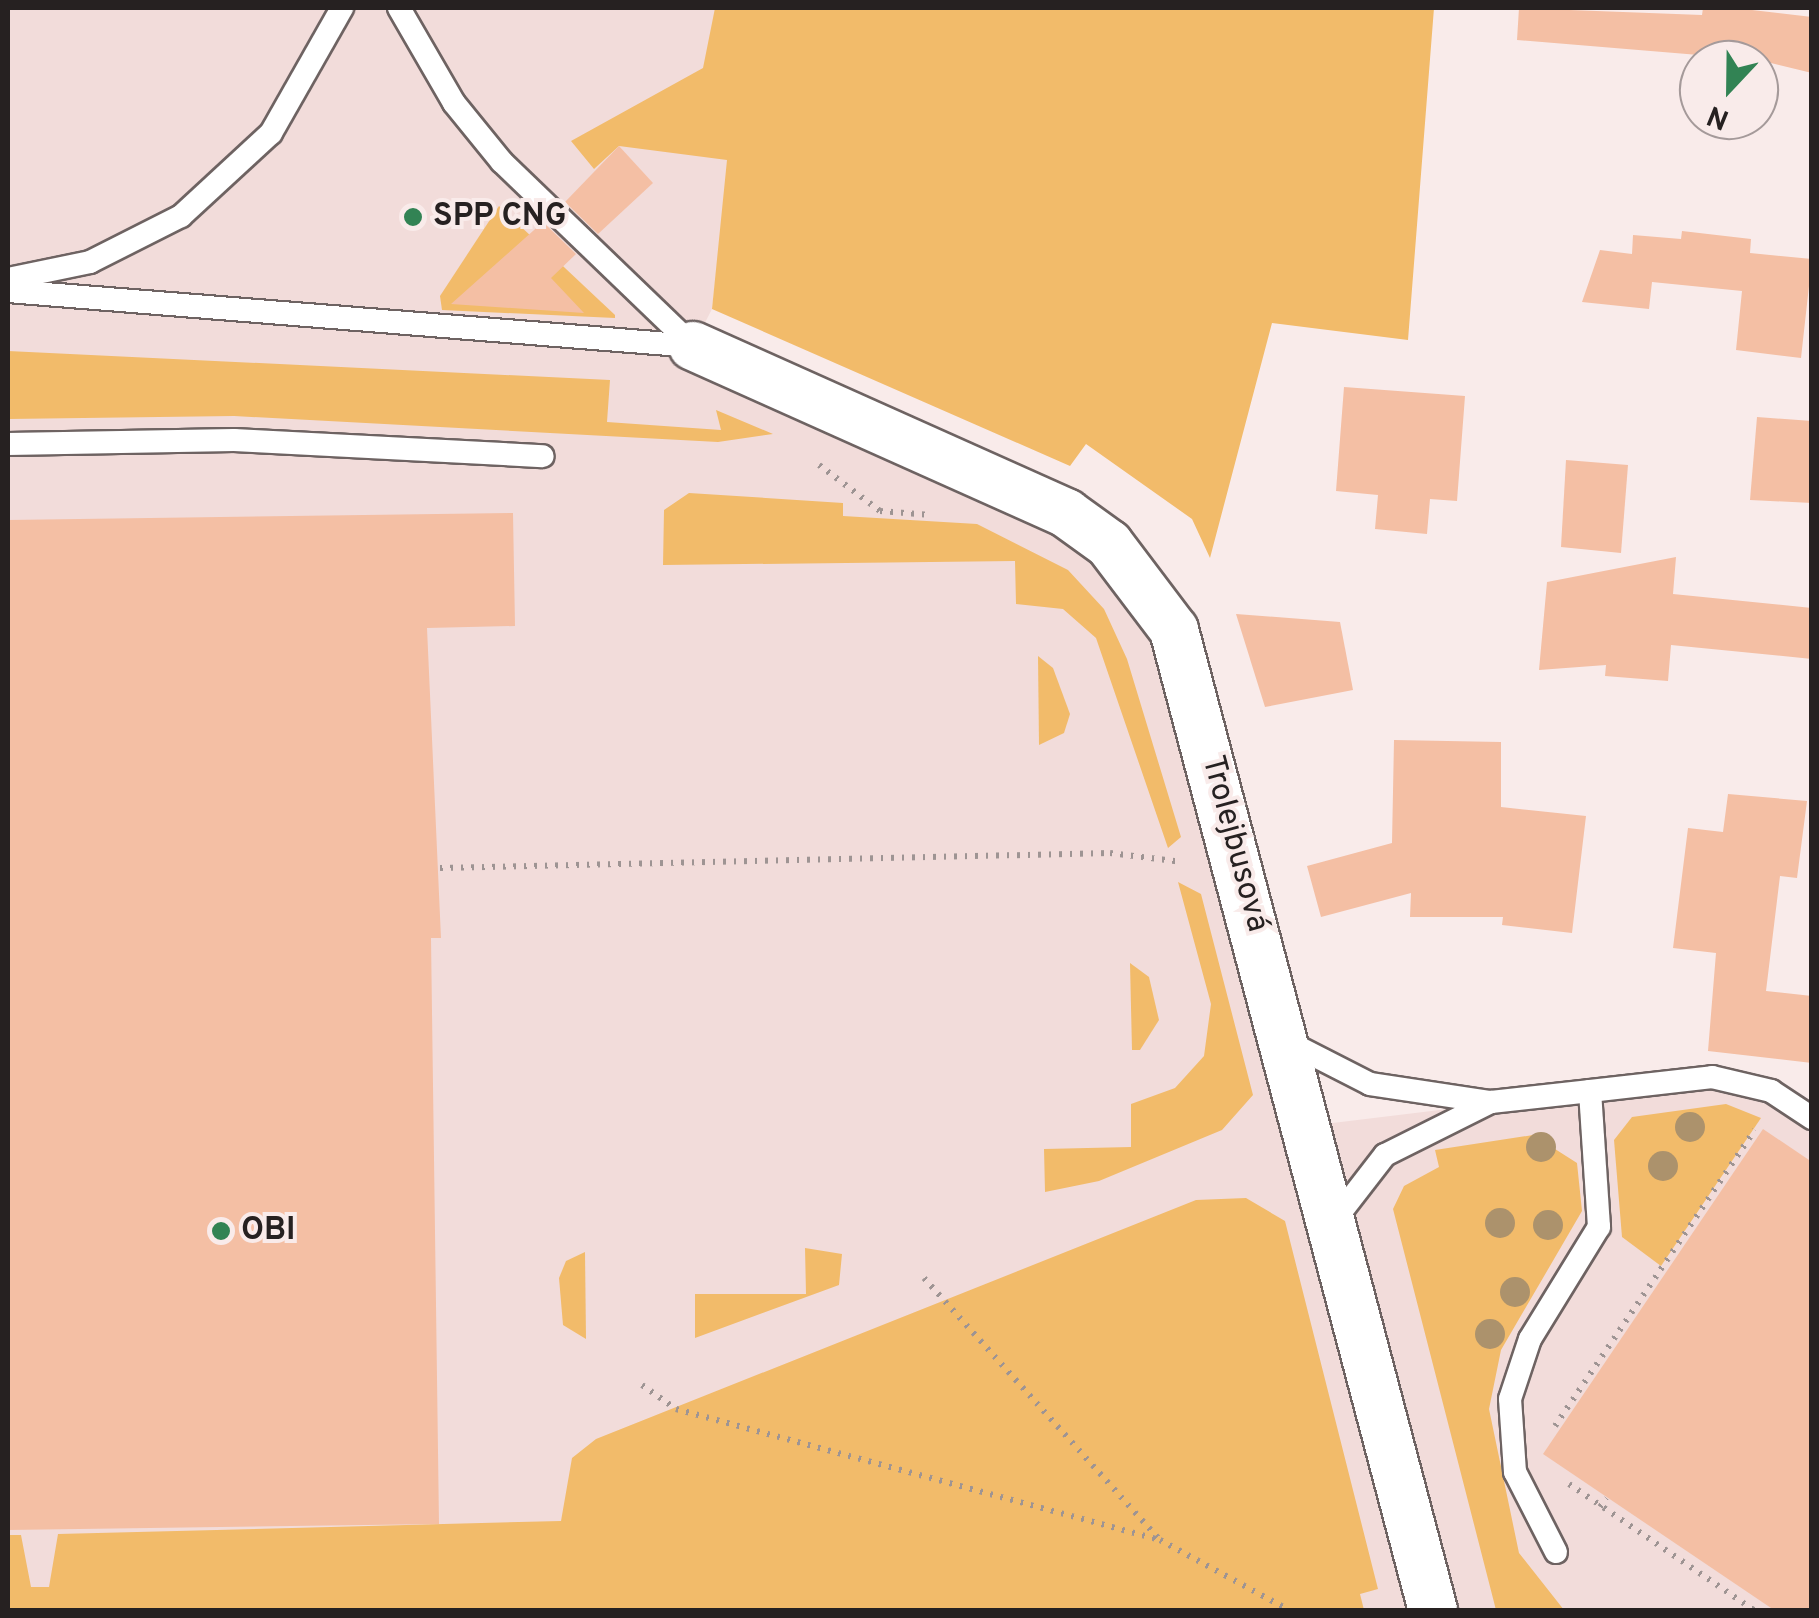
<!DOCTYPE html>
<meta charset="utf-8">
<style>
body{margin:0}
#map{position:relative;width:1819px;height:1618px;overflow:hidden;background:#f9ebea;font-family:Overpass,sans-serif}
div>[style]{position:absolute}
.built>*{inset:0;background:#f2dcda}
.green>*{inset:0;background:#f2bb6a}
.building>*{inset:0;background:#f4bfa4}
.path>*{height:6px;margin-top:-3px;transform-origin:0;background:repeating-linear-gradient(90deg,#9e9493 0 2.5px,transparent 0 10.5px)}
.roads{filter:drop-shadow(2px 0 #6e6362) drop-shadow(-2px 0 #6e6362) drop-shadow(0 2px #6e6362) drop-shadow(0 -2px #6e6362)}
.service>*{height:22px;margin:-11px;padding:0 11px;transform-origin:11px;border-radius:11px;background:#fff}
.minor>*{height:48px;margin:-24px;padding:0 24px;transform-origin:24px;border-radius:24px;background:#fff}
.trees>*{width:30px;height:30px;margin:-15px;border-radius:50%;background:#ac926c}
.dots>*{width:28px;height:28px;translate:-50% -50%;box-sizing:border-box;border:5px solid #f9ebea;border-radius:50%}
span{translate:-50% -50%;white-space:nowrap;text-align:center;line-height:1.15;-webkit-text-stroke:8px #f9ebea;paint-order:stroke}
.poi-label{font-size:32px;color:#262121;font-weight:700}
.left{translate:0 -50%;text-align:left}
.street-label{font-size:32px;color:#262121}
.frame{position:absolute;inset:0;border:10px solid #262121;pointer-events:none}
.north{position:absolute;left:1679px;top:40px;width:100px;height:100px;box-sizing:border-box;background:#f9ebea;border:2px solid #a59a9a;border-radius:50%;rotate:202deg;font-size:28px;font-weight:700;line-height:40px;text-align:center;color:#262121}
.north::after{content:'';display:block;margin:auto;width:35px;height:45px;background:#328354;clip-path:polygon(50% 0,100% 100%,50% 72%,0 100%)}
</style>
<div id="map">
<div class="built">
<div style="clip-path:polygon(8px 8px,747px 8px,712px 309px,693px 346px,988px 473px,1144px 587px,1308px 1126px,1712px 1077px,1811px 1118px,1811px 1610px,8px 1610px)"></div>
</div>
<div class="green">
<div style="clip-path:polygon(715px 8px,1434px 8px,1408px 340px,1272px 323px,1210px 558px,1192px 519px,1086px 444px,1070px 466px,712px 309px,727px 160px,619px 146px,594px 169px,571px 141px,703px 68px)"></div>
<div style="clip-path:polygon(499px 206px,615px 315px,615px 318px,442px 310px,440px 296px)"></div>
<div style="clip-path:polygon(8px 351px,610px 380px,607px 422px,721px 430px,716px 410px,773px 434px,718px 442px,234px 416px,8px 419px)"></div>
<div style="clip-path:polygon(689px 493px,843px 503px,843px 516px,977px 524px,1068px 570px,1104px 609px,1127px 659px,1181px 837px,1168px 848px,1096px 638px,1063px 609px,1016px 604px,1015px 561px,663px 565px,664px 510px)"></div>
<div style="clip-path:polygon(1038px 656px,1053px 668px,1070px 714px,1064px 733px,1039px 745px)"></div>
<div style="clip-path:polygon(1178px 882px,1201px 894px,1253px 1095px,1222px 1130px,1099px 1181px,1045px 1192px,1044px 1149px,1131px 1147px,1131px 1104px,1175px 1088px,1204px 1056px,1211px 1004px)"></div>
<div style="clip-path:polygon(1130px 963px,1149px 977px,1159px 1020px,1140px 1050px,1132px 1050px)"></div>
<div style="clip-path:polygon(1726px 1104px,1761px 1118px,1661px 1266px,1622px 1237px,1614px 1140px,1632px 1117px)"></div>
<div style="clip-path:polygon(1533px 1135px,1577px 1163px,1582px 1211px,1501px 1350px,1489px 1409px,1519px 1553px,1564px 1610px,1496px 1610px,1393px 1209px,1404px 1186px,1439px 1167px,1435px 1150px)"></div>
<div style="clip-path:polygon(1246px 1198px,1285px 1221px,1378px 1589px,1360px 1594px,1364px 1610px,8px 1610px,8px 1535px,21px 1535px,31px 1587px,49px 1587px,58px 1534px,561px 1521px,572px 1458px,596px 1439px,1196px 1200px)"></div>
<div style="clip-path:polygon(805px 1248px,842px 1254px,839px 1285px,695px 1338px,695px 1294px,806px 1294px)"></div>
<div style="clip-path:polygon(585px 1252px,586px 1339px,563px 1325px,559px 1278px,566px 1261px)"></div>
</div>
<div class="building">
<div style="clip-path:polygon(1519px 8px,1702px 15px,1703px 8px,1735px 8px,1812px 17px,1812px 73px,1759px 60px,1517px 40px)"></div>
<div style="clip-path:polygon(619px 146px,653px 183px,598px 234px,565px 202px)"></div>
<div style="clip-path:polygon(543px 222px,576px 254px,551px 278px,584px 313px,451px 304px)"></div>
<div style="clip-path:polygon(1682px 231px,1751px 239px,1750px 253px,1812px 259px,1801px 358px,1736px 350px,1742px 291px,1652px 282px,1649px 309px,1582px 302px,1600px 250px,1632px 254px,1633px 235px,1681px 239px)"></div>
<div style="clip-path:polygon(1344px 387px,1465px 396px,1457px 501px,1430px 499px,1427px 534px,1375px 529px,1378px 495px,1336px 491px)"></div>
<div style="clip-path:polygon(1757px 417px,1812px 421px,1812px 503px,1750px 500px)"></div>
<div style="clip-path:polygon(1566px 460px,1628px 465px,1621px 553px,1561px 547px)"></div>
<div style="clip-path:polygon(513px 513px,515px 626px,427px 628px,441px 938px,431px 938px,439px 1524px,8px 1530px,8px 520px)"></div>
<div style="clip-path:polygon(1676px 557px,1673px 594px,1812px 608px,1812px 659px,1671px 645px,1668px 681px,1605px 676px,1606px 665px,1539px 670px,1547px 582px)"></div>
<div style="clip-path:polygon(1236px 614px,1340px 622px,1353px 690px,1265px 707px)"></div>
<div style="clip-path:polygon(1394px 740px,1501px 742px,1501px 807px,1586px 816px,1572px 933px,1502px 925px,1503px 917px,1410px 917px,1411px 893px,1321px 917px,1307px 866px,1392px 843px)"></div>
<div style="clip-path:polygon(1728px 794px,1807px 801px,1797px 878px,1780px 876px,1766px 991px,1812px 996px,1812px 1063px,1708px 1051px,1716px 953px,1673px 948px,1688px 828px,1723px 832px)"></div>
<div style="clip-path:polygon(1763px 1129px,1812px 1162px,1812px 1610px,1774px 1610px,1543px 1454px)"></div>
</div>
<div class="path">
<div style="left:819px;top:465px;width:76px;rotate:37deg"></div>
<div style="left:880px;top:511px;width:51px;rotate:4.5deg"></div>
<div style="left:440px;top:868px;width:670px;rotate:-1.28deg"></div>
<div style="left:1110px;top:853px;width:73px;rotate:7.1deg"></div>
<div style="left:924px;top:1278px;width:353px;rotate:48deg"></div>
<div style="left:1160px;top:1540px;width:147px;rotate:28.5deg"></div>
<div style="left:642px;top:1385px;width:42px;rotate:35.2deg"></div>
<div style="left:676px;top:1409px;width:501px;rotate:15.14deg"></div>
<div style="left:1555px;top:1426px;width:357px;rotate:-56deg"></div>
<div style="left:1569px;top:1484px;width:224px;rotate:34.3deg"></div>
<div style="left:1600px;top:1507px;width:11px;rotate:-52deg"></div>
</div>
<div class="roads">
<div class="service">
<div style="left:399px;top:8px;width:110px;rotate:59.9deg"></div>
<div style="left:454px;top:103px;width:76px;rotate:50.9deg"></div>
<div style="left:502px;top:162px;width:265px;rotate:43.9deg"></div>
<div style="left:8px;top:279px;width:84px;rotate:-11.7deg"></div>
<div style="left:90px;top:262px;width:102px;rotate:-26.8deg"></div>
<div style="left:181px;top:216px;width:122px;rotate:-42.7deg"></div>
<div style="left:271px;top:133px;width:144px;rotate:-60.4deg"></div>
<div style="left:8px;top:291px;width:687px;rotate:4.59deg"></div>
<div style="left:8px;top:444px;width:226px;rotate:-1deg"></div>
<div style="left:234px;top:440px;width:309px;rotate:3deg"></div>
<div style="left:1286px;top:1041px;width:94px;rotate:27.1deg"></div>
<div style="left:1370px;top:1084px;width:122px;rotate:8.5deg"></div>
<div style="left:1491px;top:1102px;width:100px;rotate:-6.3deg"></div>
<div style="left:1333px;top:1222px;width:85px;rotate:-52.2deg"></div>
<div style="left:1385px;top:1155px;width:119px;rotate:-26.6deg"></div>
<div style="left:1556px;top:1552px;width:90px;rotate:-117.1deg"></div>
<div style="left:1515px;top:1472px;width:73px;rotate:-93.9deg"></div>
<div style="left:1510px;top:1399px;width:63px;rotate:-71.6deg"></div>
<div style="left:1530px;top:1339px;width:132px;rotate:-58.4deg"></div>
<div style="left:1599px;top:1227px;width:136px;rotate:-93.8deg"></div>
<div style="left:1590px;top:1091px;width:123px;rotate:-6.5deg"></div>
<div style="left:1712px;top:1077px;width:61px;rotate:13.3deg"></div>
<div style="left:1771px;top:1091px;width:49px;rotate:33.4deg"></div>
</div>
<div class="minor">
<div style="left:693px;top:346px;width:409px;rotate:24.1deg"></div>
<div style="left:1066px;top:513px;width:53px;rotate:35.8deg"></div>
<div style="left:1109px;top:544px;width:108px;rotate:52.9deg"></div>
<div style="left:1174px;top:630px;width:1014px;rotate:75.2deg"></div>
</div>
</div>
<div class="trees">
<div style="left:1690px;top:1127px"></div>
<div style="left:1541px;top:1147px"></div>
<div style="left:1663px;top:1166px"></div>
<div style="left:1500px;top:1223px"></div>
<div style="left:1548px;top:1225px"></div>
<div style="left:1515px;top:1292px"></div>
<div style="left:1490px;top:1334px"></div>
</div>
<div class="dots">
<div style="left:413px;top:217px;background:#328354"></div>
<div style="left:221px;top:1231px;background:#328354"></div>
</div>
<div class="poi-label">
<span class="left" style="left:433px;top:217px">SPP CNG</span>
<span class="left" style="left:241px;top:1231px">OBI</span>
</div>
<div class="street-label">
<span style="left:1234px;top:844px;rotate:75deg">Trolejbusová</span>
</div>
<div class="frame"></div>
<div class="north">N</div>
</div>
